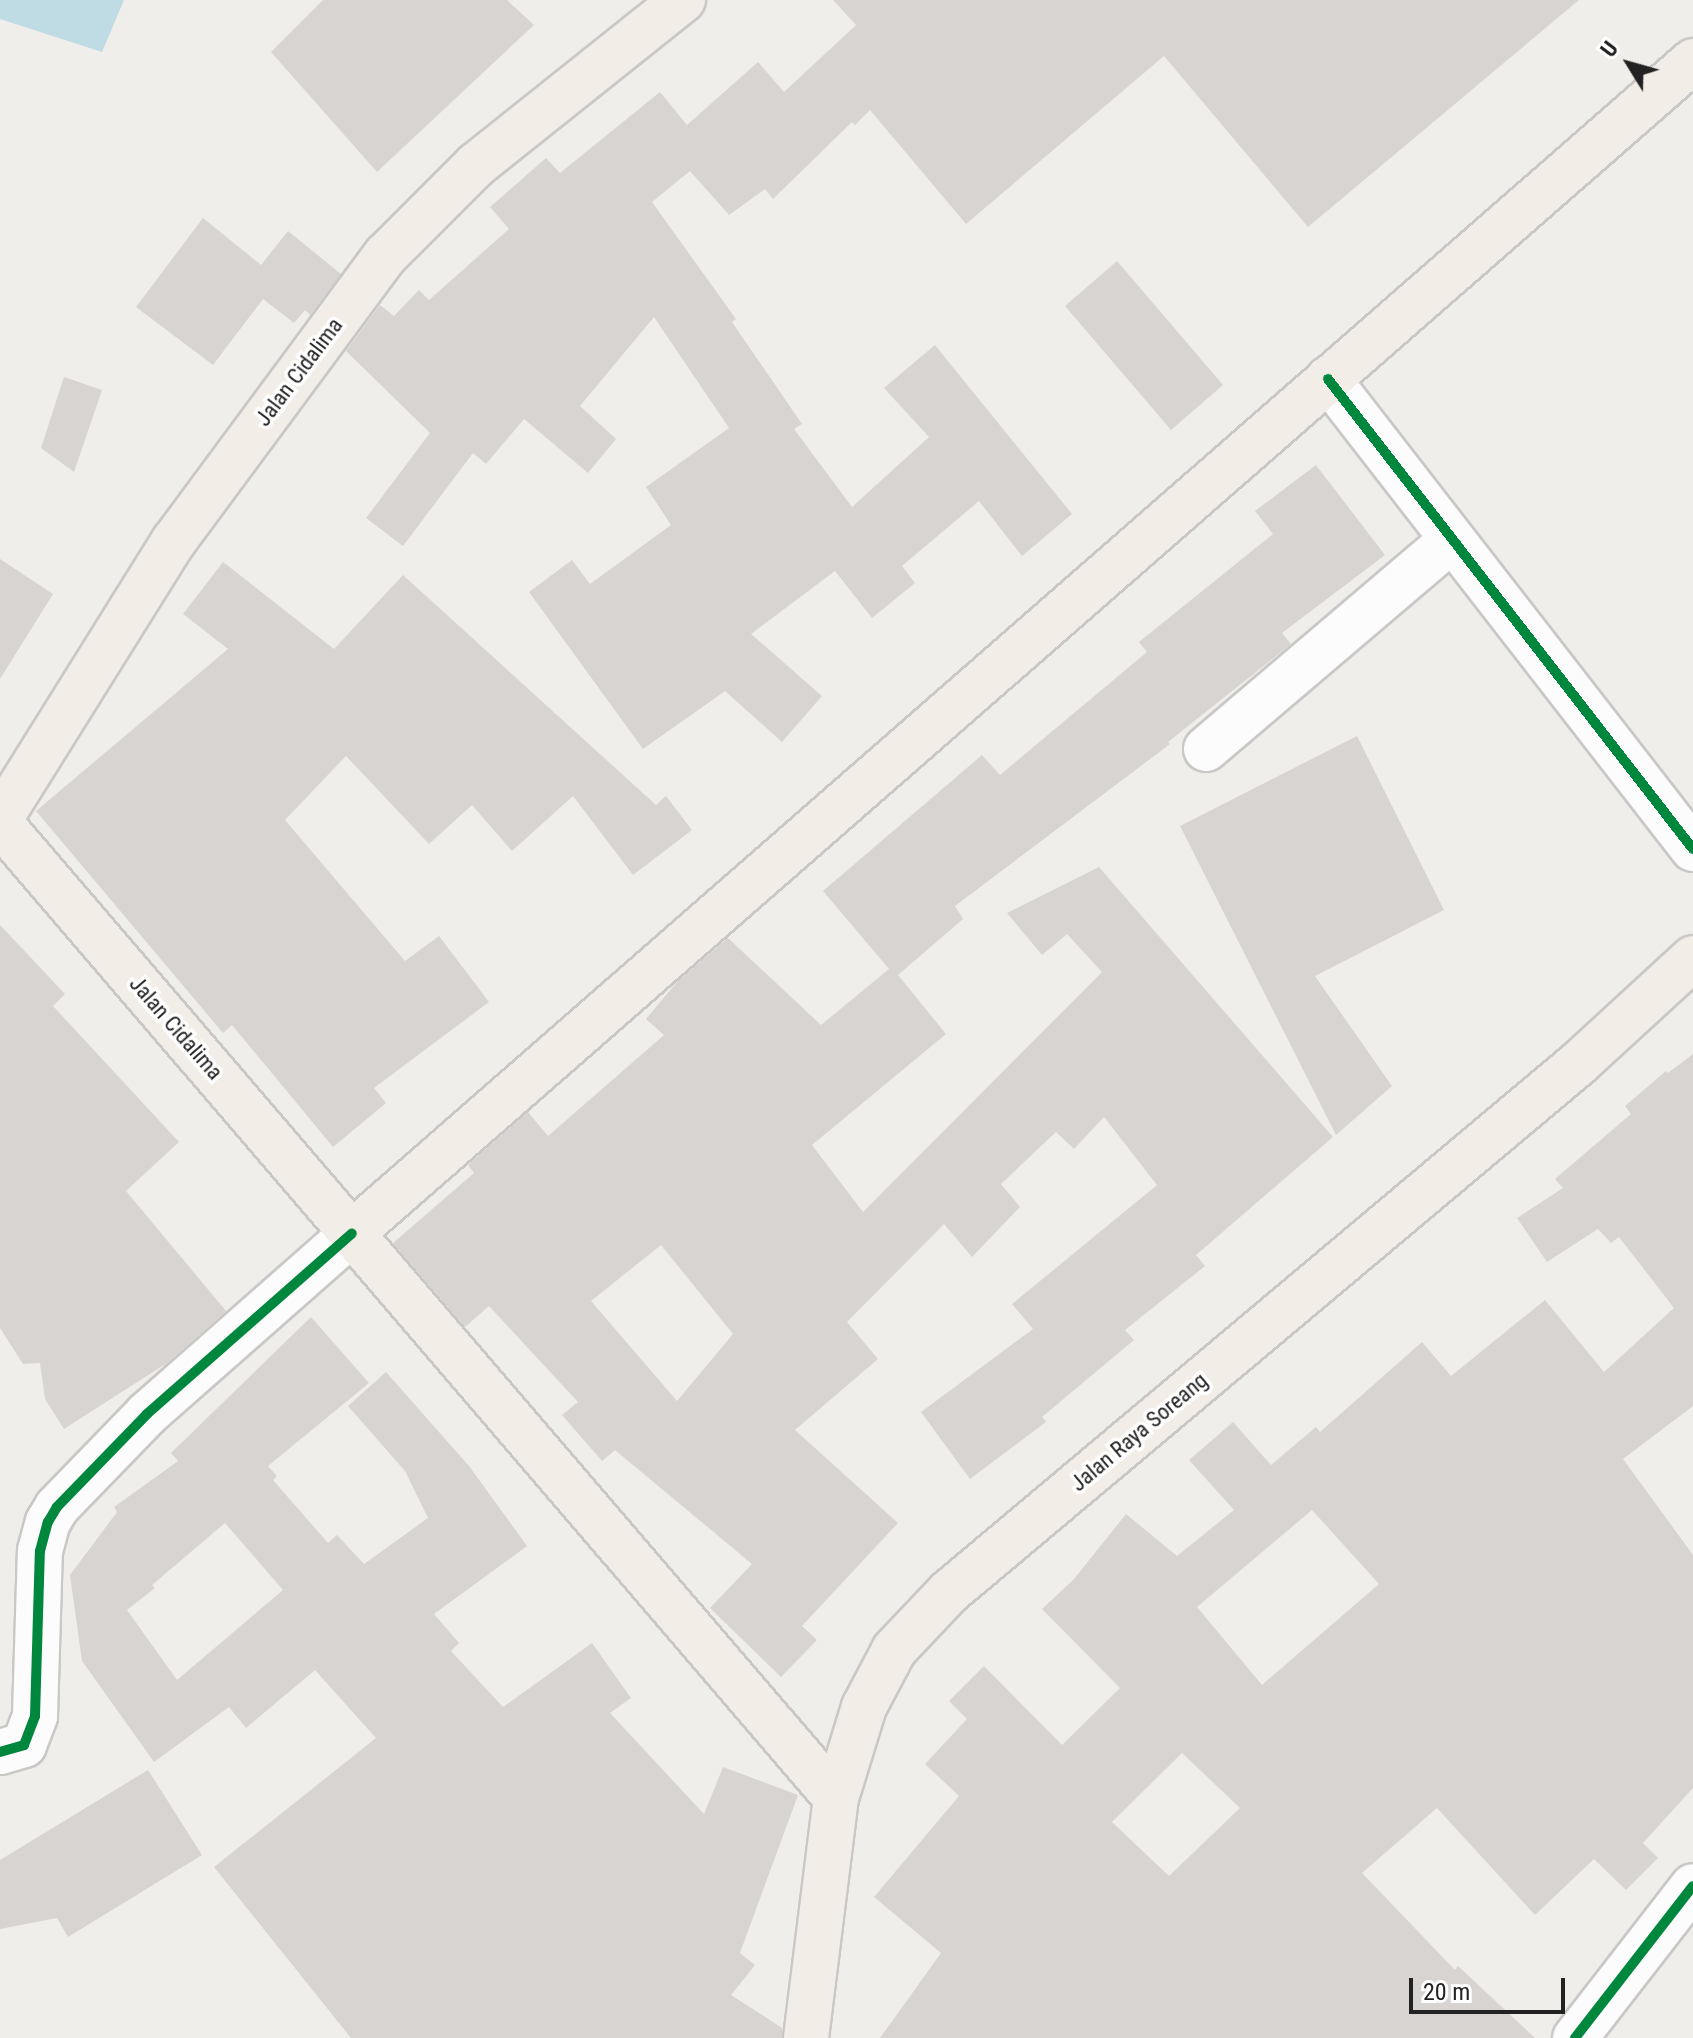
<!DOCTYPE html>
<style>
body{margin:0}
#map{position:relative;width:1693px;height:2038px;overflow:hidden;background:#f0eeeb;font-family:"Roboto Condensed",sans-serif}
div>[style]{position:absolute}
.water>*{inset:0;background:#bfdbe3}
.building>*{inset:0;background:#d7d4d2}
.roads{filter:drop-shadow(2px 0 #c9c8c7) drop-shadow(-2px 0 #c9c8c7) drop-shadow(0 2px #c9c8c7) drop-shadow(0 -2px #c9c8c7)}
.minor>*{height:44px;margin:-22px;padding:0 22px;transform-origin:22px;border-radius:22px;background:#fdfcfc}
.major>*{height:44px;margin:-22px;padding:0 22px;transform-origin:22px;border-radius:22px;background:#f3ede7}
.cycleway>*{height:10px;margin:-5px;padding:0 5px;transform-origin:5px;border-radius:5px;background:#00873e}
span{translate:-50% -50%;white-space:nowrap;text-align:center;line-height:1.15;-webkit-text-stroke:7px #fff;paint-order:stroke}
.street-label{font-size:22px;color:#222}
.north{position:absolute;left:1589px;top:24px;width:80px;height:80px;-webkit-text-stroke:6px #fff;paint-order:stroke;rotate:307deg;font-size:22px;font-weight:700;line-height:32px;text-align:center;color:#222}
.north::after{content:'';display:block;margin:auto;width:28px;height:36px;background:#222;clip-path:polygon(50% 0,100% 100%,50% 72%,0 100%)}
.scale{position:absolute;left:1409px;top:1978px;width:156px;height:36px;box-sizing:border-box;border:4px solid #222;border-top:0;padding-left:10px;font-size:24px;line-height:28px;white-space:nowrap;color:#222;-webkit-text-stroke:6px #fff;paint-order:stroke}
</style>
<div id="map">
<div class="water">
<div style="clip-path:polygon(0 0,124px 0,102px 52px,0 19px)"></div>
</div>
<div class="building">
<div style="clip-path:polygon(323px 0,507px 0,534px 25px,377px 172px,271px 52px)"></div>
<div style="clip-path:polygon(833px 0,1579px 0,1308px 227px,1164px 56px,966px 224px,870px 110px,855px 125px,852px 122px,773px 199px,765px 189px,729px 215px,690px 171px,652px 202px,736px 319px,732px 322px,802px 424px,794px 429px,852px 507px,929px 437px,884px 388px,935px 345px,1072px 514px,1022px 556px,979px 501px,902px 566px,915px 583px,872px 618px,835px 571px,751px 634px,822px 696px,782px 742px,725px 691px,643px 749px,529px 592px,572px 560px,590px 584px,671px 525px,646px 487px,729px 428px,654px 317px,580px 406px,616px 439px,588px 473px,524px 419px,486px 464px,473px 453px,403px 546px,366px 518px,430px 433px,346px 351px,380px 305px,394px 316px,419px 290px,429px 300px,509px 229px,490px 207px,546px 158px,560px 173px,660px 92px,687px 125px,758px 62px,784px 92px,856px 25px)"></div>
<div style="clip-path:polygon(203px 218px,261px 265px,288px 231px,341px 274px,310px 315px,305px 310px,294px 323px,263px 299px,213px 365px,136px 307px)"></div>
<div style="clip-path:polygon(1117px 261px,1223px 385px,1171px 430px,1065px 306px)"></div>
<div style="clip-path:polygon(64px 377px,102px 390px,74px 472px,41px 448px)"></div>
<div style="clip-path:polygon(evenodd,1316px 465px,1385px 555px,1282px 633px,1291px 644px,1168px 742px,1170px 744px,955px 906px,963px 919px,898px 975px,946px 1034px,812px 1145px,863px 1212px,1102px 972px,1067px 934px,1042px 955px,1007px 913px,1099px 867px,1333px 1137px,1196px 1255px,1205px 1266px,1125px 1330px,1134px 1340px,1042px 1417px,1046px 1422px,970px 1479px,921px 1412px,1033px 1329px,1012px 1304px,1157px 1185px,1104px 1117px,1074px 1149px,1056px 1132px,1001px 1184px,1020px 1207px,972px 1257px,944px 1224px,847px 1322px,878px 1359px,795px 1430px,898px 1523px,802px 1626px,817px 1640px,781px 1677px,710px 1608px,752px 1564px,615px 1450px,602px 1461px,562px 1415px,578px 1402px,489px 1306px,465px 1327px,393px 1243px,474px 1173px,468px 1165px,528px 1112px,548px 1136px,664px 1035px,646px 1019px,677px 982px,728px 938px,821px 1025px,889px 969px,823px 891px,982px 755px,1000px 775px,1147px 652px,1139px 642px,1273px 534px,1255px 511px,1316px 465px,661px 1245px,733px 1334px,677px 1401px,591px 1301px,661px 1245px)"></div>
<div style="clip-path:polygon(0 559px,53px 594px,0 679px)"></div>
<div style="clip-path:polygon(223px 562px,334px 649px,403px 575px,656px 805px,666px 796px,692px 830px,633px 875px,573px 796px,512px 851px,472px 805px,429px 844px,346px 756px,285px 820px,405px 961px,439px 936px,489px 1002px,374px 1088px,386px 1103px,333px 1147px,232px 1025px,223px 1033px,36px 811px,228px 649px,183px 614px)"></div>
<div style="clip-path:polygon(1357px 736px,1444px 910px,1315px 976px,1392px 1086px,1336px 1135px,1180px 826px)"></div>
<div style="clip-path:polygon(0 925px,65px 994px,53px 1006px,179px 1142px,126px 1191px,226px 1311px,167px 1363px,64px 1429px,45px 1399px,40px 1363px,23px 1364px,0 1328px)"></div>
<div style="clip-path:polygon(evenodd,1693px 1054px,1693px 1406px,1623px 1459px,1693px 1555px,1693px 1788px,1643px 1843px,1658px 1858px,1626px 1890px,1594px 1859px,1535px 1915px,1437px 1808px,1362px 1873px,1455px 1970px,1458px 1966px,1535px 2038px,880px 2038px,941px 1953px,874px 1897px,959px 1796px,925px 1764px,967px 1719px,949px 1701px,984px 1666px,1062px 1745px,1120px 1688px,1042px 1609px,1074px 1579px,1126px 1514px,1177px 1556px,1234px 1510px,1189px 1460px,1233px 1422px,1271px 1465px,1316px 1427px,1320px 1432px,1422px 1342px,1451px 1376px,1545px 1300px,1604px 1372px,1674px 1308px,1619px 1237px,1611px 1243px,1598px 1229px,1547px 1262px,1517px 1218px,1563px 1188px,1555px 1179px,1631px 1114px,1625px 1106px,1666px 1071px,1668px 1073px,1693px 1054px,1312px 1510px,1379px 1584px,1262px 1685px,1197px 1607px,1312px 1510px,1693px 1054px,1182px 1753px,1240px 1808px,1169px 1876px,1112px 1822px,1182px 1753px)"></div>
<div style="clip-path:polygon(evenodd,311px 1317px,369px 1383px,268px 1466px,277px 1476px,273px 1480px,328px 1543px,337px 1535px,364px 1564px,428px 1518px,405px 1471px,348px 1406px,386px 1372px,469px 1466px,527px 1546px,434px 1614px,459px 1643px,451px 1651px,503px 1707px,592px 1643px,631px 1698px,610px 1713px,704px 1814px,723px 1767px,798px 1795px,740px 1953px,755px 1965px,731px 1995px,782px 2028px,782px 2038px,351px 2038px,214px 1867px,376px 1738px,315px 1670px,246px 1728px,229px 1707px,154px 1762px,82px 1661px,70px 1575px,117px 1512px,114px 1507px,178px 1461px,171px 1453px,311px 1317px,225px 1523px,283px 1590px,177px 1680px,127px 1610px,155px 1588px,152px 1585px,225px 1523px)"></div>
<div style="clip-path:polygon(148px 1770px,202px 1855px,68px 1937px,57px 1918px,0 1929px,0 1860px)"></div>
</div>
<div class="roads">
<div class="minor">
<div style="left:1328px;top:379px;width:595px;rotate:52.17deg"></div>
<div style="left:1206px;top:749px;width:323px;rotate:-40.4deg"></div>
<div style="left:0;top:1752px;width:25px;rotate:-16deg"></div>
<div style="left:24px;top:1745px;width:31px;rotate:-69deg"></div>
<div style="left:35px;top:1716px;width:165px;rotate:-88.3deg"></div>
<div style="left:40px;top:1551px;width:30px;rotate:-75deg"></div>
<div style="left:48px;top:1522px;width:17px;rotate:-59deg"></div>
<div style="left:57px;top:1507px;width:129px;rotate:-45.9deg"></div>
<div style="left:147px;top:1414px;width:273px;rotate:-41.4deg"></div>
<div style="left:1575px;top:2038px;width:192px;rotate:-52.2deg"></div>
</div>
<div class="major">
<div style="left:0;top:819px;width:328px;rotate:-58deg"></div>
<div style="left:174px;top:541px;width:356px;rotate:-53.5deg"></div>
<div style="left:386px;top:255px;width:127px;rotate:-45deg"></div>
<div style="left:476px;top:165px;width:265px;rotate:-38.6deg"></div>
<div style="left:0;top:823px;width:1284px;rotate:49.39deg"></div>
<div style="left:352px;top:1233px;width:1781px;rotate:-41.15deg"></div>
<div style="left:806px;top:2038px;width:242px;rotate:-82.9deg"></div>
<div style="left:836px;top:1798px;width:95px;rotate:-72.9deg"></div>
<div style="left:864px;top:1707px;width:64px;rotate:-62.2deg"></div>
<div style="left:894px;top:1650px;width:80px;rotate:-46.5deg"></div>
<div style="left:949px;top:1592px;width:823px;rotate:-40.02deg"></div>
<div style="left:1579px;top:1063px;width:155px;rotate:-42.6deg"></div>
</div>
</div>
<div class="cycleway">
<div style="left:1328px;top:379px;width:595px;rotate:52.17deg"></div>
<div style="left:0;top:1752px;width:25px;rotate:-16deg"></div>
<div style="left:24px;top:1745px;width:31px;rotate:-69deg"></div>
<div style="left:35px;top:1716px;width:165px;rotate:-88.3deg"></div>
<div style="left:40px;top:1551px;width:30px;rotate:-75deg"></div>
<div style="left:48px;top:1522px;width:17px;rotate:-59deg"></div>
<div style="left:57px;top:1507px;width:129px;rotate:-45.9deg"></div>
<div style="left:147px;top:1414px;width:273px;rotate:-41.4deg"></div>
<div style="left:1575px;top:2038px;width:192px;rotate:-52.2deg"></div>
</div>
<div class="street-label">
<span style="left:299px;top:372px;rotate:-53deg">Jalan Cidalima</span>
<span style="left:176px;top:1028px;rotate:49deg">Jalan Cidalima</span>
<span style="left:1139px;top:1432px;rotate:-40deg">Jalan Raya Soreang</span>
</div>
<div class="north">U</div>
<div class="scale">20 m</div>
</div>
